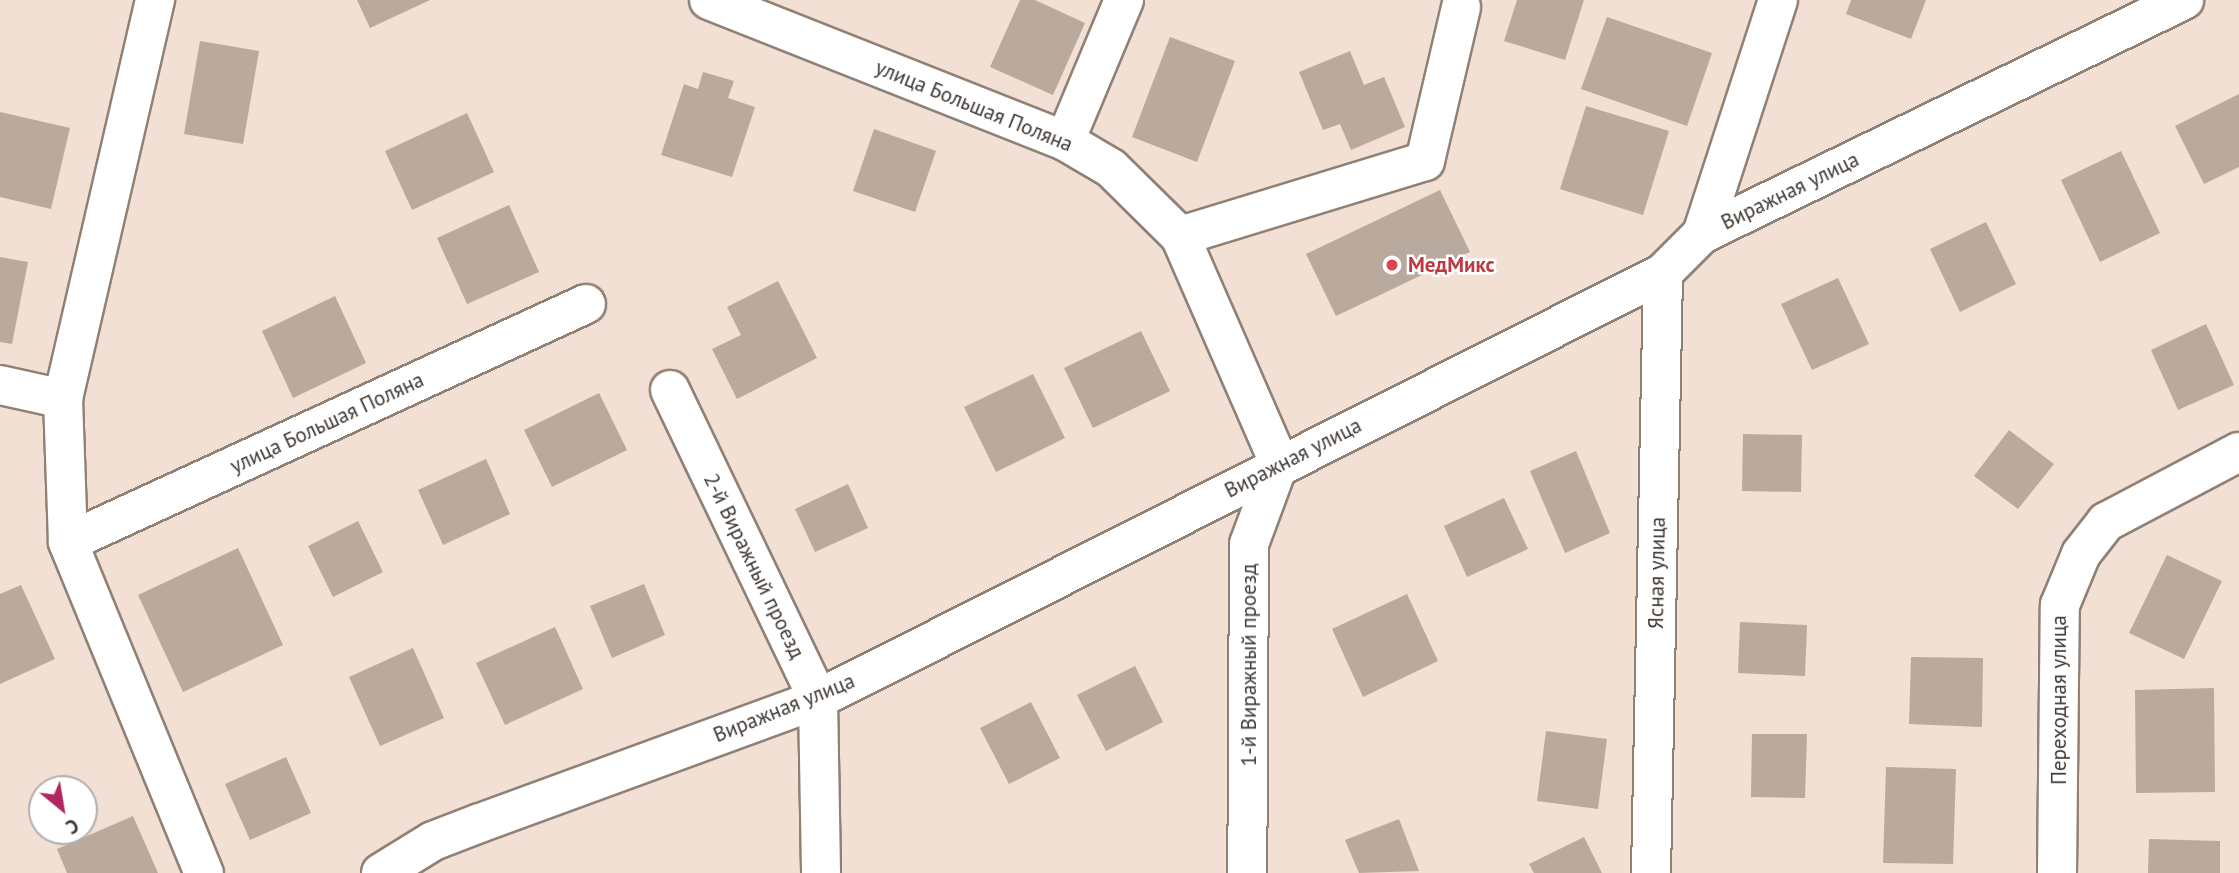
<!DOCTYPE html>
<meta charset="utf-8">
<style>
body{margin:0}
#map{position:relative;width:2239px;height:873px;overflow:hidden;background:#f1e0d3;font-family:"PT Sans",sans-serif}
div>[style]{position:absolute}
.building>*{inset:0;background:#baaa9d}
.roads{filter:drop-shadow(2px 0 #908175) drop-shadow(-2px 0 #908175) drop-shadow(0 2px #908175) drop-shadow(0 -2px #908175)}
.minor>*{height:38px;margin:-19px;padding:0 19px;transform-origin:19px;border-radius:19px;background:#fff}
.dots>*{width:19px;height:19px;translate:-50% -50%;box-sizing:border-box;border:4px solid #fff;border-radius:50%}
span{translate:-50% -50%;white-space:nowrap;text-align:center;line-height:1.15;-webkit-text-stroke:5px #fff;paint-order:stroke}
.street-label{font-size:21px;color:#3e3732}
.health-label{font-size:21px;color:#be3a42;font-weight:700}
.left{translate:0 -50%;text-align:left}
.north{position:absolute;left:28px;top:775px;width:70px;height:70px;box-sizing:border-box;background:#fff;border:2px solid #b2afad;border-radius:50%;rotate:150deg;font-size:19px;font-weight:700;line-height:28px;text-align:center;color:#3e3732}
.north::after{content:'';display:block;margin:auto;width:24px;height:32px;background:#b32761;clip-path:polygon(50% 0,100% 100%,50% 72%,0 100%)}
</style>
<div id="map">
<div class="building">
<div style="clip-path:polygon(357px 0,430px 0,370px 28px)"></div>
<div style="clip-path:polygon(1020px 0,1035px 0,1085px 23px,1053px 95px,990px 67px)"></div>
<div style="clip-path:polygon(1517px 0,1584px 0,1565px 60px,1504px 41px)"></div>
<div style="clip-path:polygon(1851px 0,1926px 0,1911px 39px,1846px 14px)"></div>
<div style="clip-path:polygon(1607px 17px,1712px 53px,1687px 126px,1581px 89px)"></div>
<div style="clip-path:polygon(1170px 37px,1235px 61px,1197px 162px,1132px 137px)"></div>
<div style="clip-path:polygon(200px 41px,259px 51px,243px 144px,184px 134px)"></div>
<div style="clip-path:polygon(1350px 51px,1364px 85px,1384px 77px,1405px 127px,1351px 150px,1340px 124px,1323px 130px,1299px 72px)"></div>
<div style="clip-path:polygon(703px 72px,734px 81px,728px 98px,755px 107px,732px 177px,661px 155px,684px 84px,698px 89px)"></div>
<div style="clip-path:polygon(2239px 94px,2239px 167px,2204px 184px,2175px 126px)"></div>
<div style="clip-path:polygon(1586px 106px,1669px 131px,1643px 215px,1560px 189px)"></div>
<div style="clip-path:polygon(0 112px,70px 128px,51px 209px,0 197px)"></div>
<div style="clip-path:polygon(467px 113px,494px 172px,412px 210px,385px 151px)"></div>
<div style="clip-path:polygon(874px 129px,936px 151px,915px 212px,853px 191px)"></div>
<div style="clip-path:polygon(2121px 151px,2160px 233px,2100px 262px,2061px 180px)"></div>
<div style="clip-path:polygon(1440px 190px,1470px 252px,1336px 316px,1306px 254px)"></div>
<div style="clip-path:polygon(509px 205px,539px 272px,467px 304px,437px 238px)"></div>
<div style="clip-path:polygon(1986px 222px,2016px 284px,1960px 312px,1930px 249px)"></div>
<div style="clip-path:polygon(0 257px,28px 262px,12px 344px,0 342px)"></div>
<div style="clip-path:polygon(1838px 278px,1869px 344px,1812px 370px,1781px 304px)"></div>
<div style="clip-path:polygon(778px 281px,817px 358px,737px 399px,712px 349px,741px 335px,727px 307px)"></div>
<div style="clip-path:polygon(335px 296px,366px 363px,293px 398px,262px 331px)"></div>
<div style="clip-path:polygon(2206px 324px,2234px 385px,2178px 410px,2151px 350px)"></div>
<div style="clip-path:polygon(1141px 331px,1170px 391px,1093px 428px,1064px 368px)"></div>
<div style="clip-path:polygon(1033px 374px,1065px 438px,996px 472px,964px 407px)"></div>
<div style="clip-path:polygon(599px 393px,627px 450px,552px 487px,524px 430px)"></div>
<div style="clip-path:polygon(2009px 430px,2054px 464px,2018px 509px,1974px 476px)"></div>
<div style="clip-path:polygon(1743px 434px,1802px 435px,1801px 492px,1742px 491px)"></div>
<div style="clip-path:polygon(1576px 451px,1610px 533px,1565px 553px,1530px 471px)"></div>
<div style="clip-path:polygon(486px 459px,510px 514px,443px 545px,418px 490px)"></div>
<div style="clip-path:polygon(848px 484px,868px 528px,815px 552px,795px 509px)"></div>
<div style="clip-path:polygon(1504px 498px,1528px 549px,1467px 577px,1444px 526px)"></div>
<div style="clip-path:polygon(358px 521px,383px 572px,333px 597px,308px 546px)"></div>
<div style="clip-path:polygon(238px 548px,283px 645px,183px 692px,138px 595px)"></div>
<div style="clip-path:polygon(2167px 555px,2222px 581px,2184px 659px,2129px 633px)"></div>
<div style="clip-path:polygon(644px 584px,665px 635px,612px 658px,590px 606px)"></div>
<div style="clip-path:polygon(21px 585px,55px 659px,0 684px,0 594px)"></div>
<div style="clip-path:polygon(1407px 594px,1438px 661px,1363px 697px,1332px 629px)"></div>
<div style="clip-path:polygon(1740px 622px,1807px 625px,1805px 676px,1738px 673px)"></div>
<div style="clip-path:polygon(555px 627px,583px 689px,505px 725px,476px 663px)"></div>
<div style="clip-path:polygon(413px 648px,444px 718px,380px 746px,349px 677px)"></div>
<div style="clip-path:polygon(1911px 657px,1983px 658px,1982px 727px,1909px 724px)"></div>
<div style="clip-path:polygon(1135px 666px,1163px 722px,1106px 751px,1077px 695px)"></div>
<div style="clip-path:polygon(2214px 688px,2215px 792px,2136px 793px,2135px 690px)"></div>
<div style="clip-path:polygon(1031px 702px,1060px 758px,1009px 784px,980px 728px)"></div>
<div style="clip-path:polygon(1546px 731px,1607px 739px,1598px 809px,1537px 801px)"></div>
<div style="clip-path:polygon(1752px 734px,1807px 734px,1805px 798px,1751px 797px)"></div>
<div style="clip-path:polygon(286px 757px,311px 813px,250px 840px,225px 784px)"></div>
<div style="clip-path:polygon(1886px 767px,1956px 769px,1953px 864px,1883px 863px)"></div>
<div style="clip-path:polygon(133px 816px,158px 873px,67px 873px,57px 849px)"></div>
<div style="clip-path:polygon(1399px 819px,1419px 871px,1359px 873px,1345px 840px)"></div>
<div style="clip-path:polygon(1584px 837px,1602px 873px,1534px 873px,1529px 864px)"></div>
<div style="clip-path:polygon(2149px 839px,2220px 841px,2220px 873px,2148px 873px)"></div>
</div>
<div class="roads">
<div class="minor">
<div style="left:155px;top:0;width:409px;rotate:103deg"></div>
<div style="left:63px;top:399px;width:143px;rotate:88deg"></div>
<div style="left:68px;top:542px;width:358px;rotate:67.7deg"></div>
<div style="left:709px;top:0;width:383px;rotate:21.6deg"></div>
<div style="left:1065px;top:141px;width:53px;rotate:30.4deg"></div>
<div style="left:1111px;top:168px;width:97px;rotate:44.6deg"></div>
<div style="left:1180px;top:236px;width:248px;rotate:66.4deg"></div>
<div style="left:1279px;top:463px;width:86px;rotate:110.3deg"></div>
<div style="left:1249px;top:544px;width:329px;rotate:90.3deg"></div>
<div style="left:1065px;top:141px;width:153px;rotate:-67.3deg"></div>
<div style="left:1702px;top:234px;width:246px;rotate:-72deg"></div>
<div style="left:1180px;top:236px;width:256px;rotate:-17deg"></div>
<div style="left:1425px;top:161px;width:158px;rotate:-76.8deg"></div>
<div style="left:0;top:385px;width:65px;rotate:12.5deg"></div>
<div style="left:670px;top:390px;width:343px;rotate:64.4deg"></div>
<div style="left:818px;top:699px;width:174px;rotate:89deg"></div>
<div style="left:68px;top:542px;width:570px;rotate:-24.68deg"></div>
<div style="left:381px;top:873px;width:61px;rotate:-31.6deg"></div>
<div style="left:433px;top:841px;width:50px;rotate:-21deg"></div>
<div style="left:480px;top:823px;width:360px;rotate:-20.1deg"></div>
<div style="left:818px;top:699px;width:946px;rotate:-26.75deg"></div>
<div style="left:1663px;top:273px;width:55px;rotate:-45deg"></div>
<div style="left:1702px;top:234px;width:536px;rotate:-25.9deg"></div>
<div style="left:1651px;top:873px;width:600px;rotate:-88.85deg"></div>
<div style="left:2057px;top:873px;width:268px;rotate:-89.4deg"></div>
<div style="left:2060px;top:605px;width:55px;rotate:-67.6deg"></div>
<div style="left:2081px;top:554px;width:41px;rotate:-52deg"></div>
<div style="left:2106px;top:522px;width:150px;rotate:-27.8deg"></div>
</div>
</div>
<div class="dots">
<div style="left:1392px;top:265px;background:#e0444e"></div>
</div>
<div class="street-label">
<span style="left:974px;top:106px;rotate:22deg">улица Большая Поляна</span>
<span style="left:1790px;top:191px;rotate:-26deg">Виражная улица</span>
<span style="left:327px;top:423px;rotate:-25deg">улица Большая Поляна</span>
<span style="left:1293px;top:458px;rotate:-27deg">Виражная улица</span>
<span style="left:754px;top:566px;rotate:64deg">2-й Виражный проезд</span>
<span style="left:1657px;top:573px;rotate:-89deg">Ясная улица</span>
<span style="left:1249px;top:665px;rotate:-90deg">1-й Виражный проезд</span>
<span style="left:2059px;top:700px;rotate:-90deg">Переходная улица</span>
<span style="left:784px;top:708px;rotate:-22deg">Виражная улица</span>
</div>
<div class="health-label">
<span class="left" style="left:1408px;top:265px">МедМикс</span>
</div>
<div class="north">С</div>
</div>
